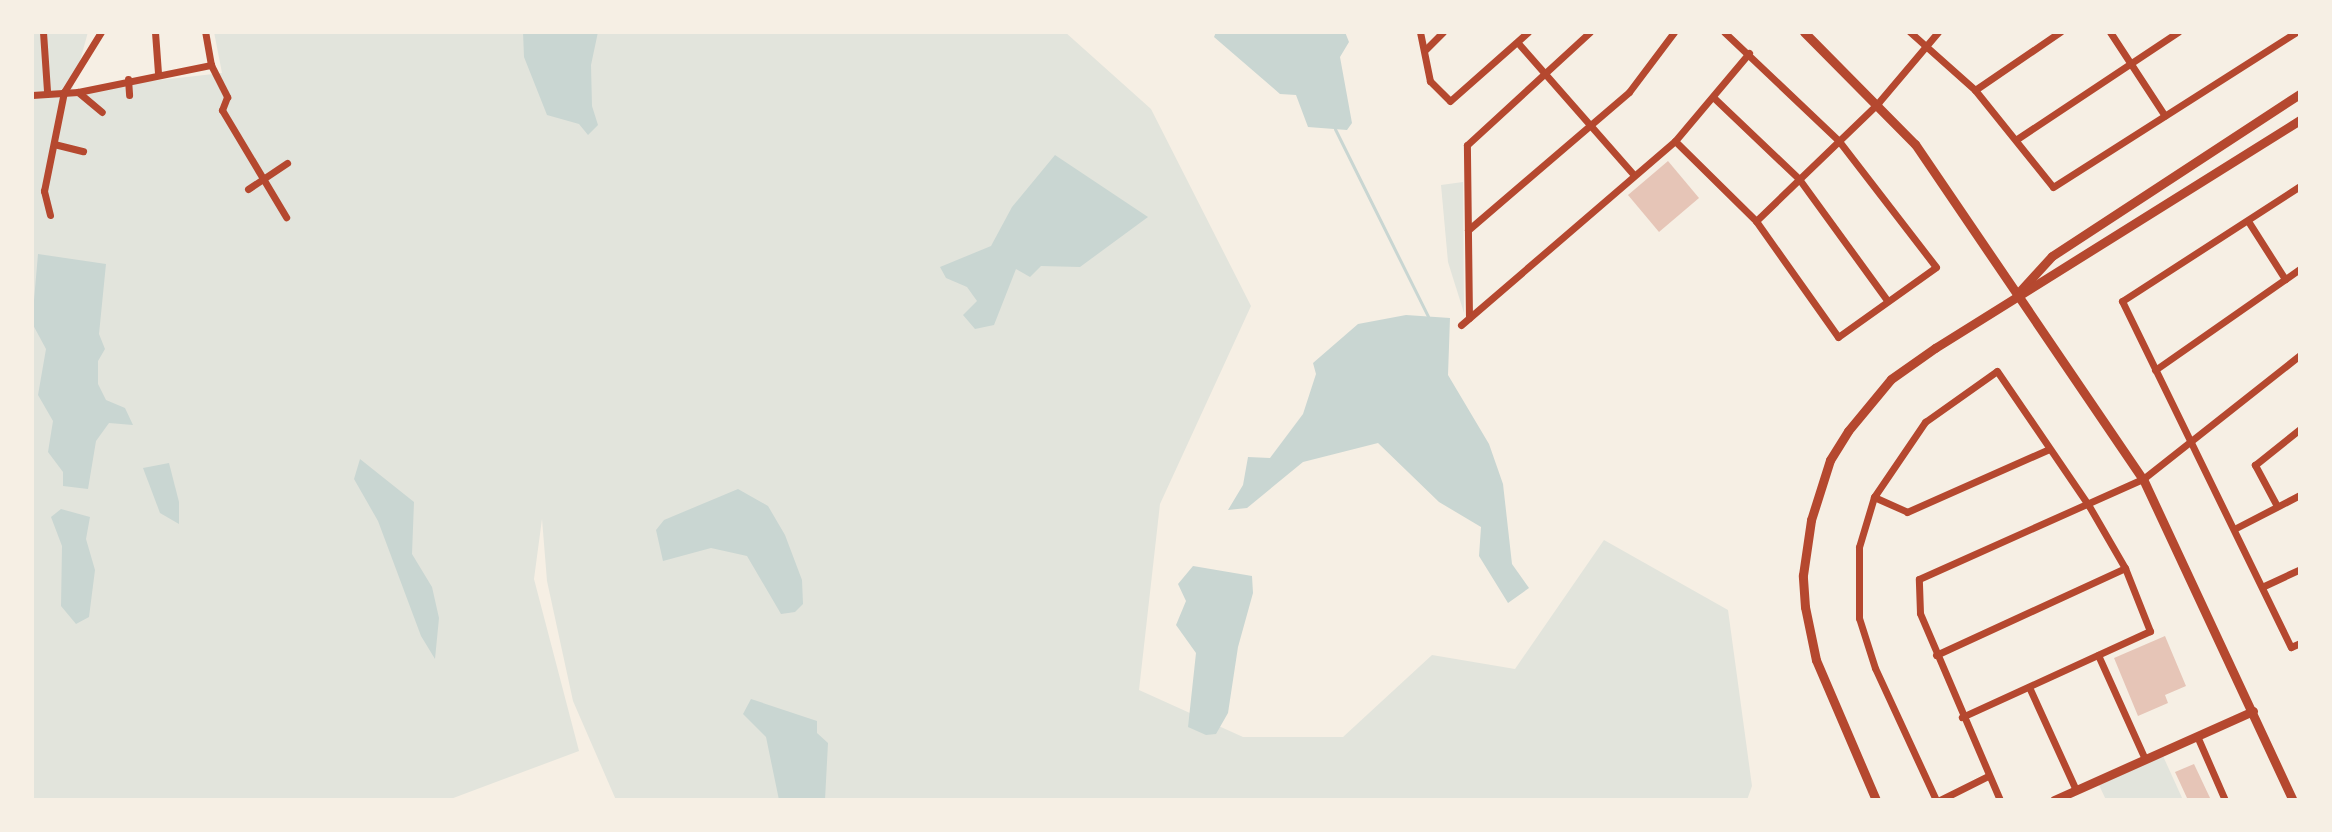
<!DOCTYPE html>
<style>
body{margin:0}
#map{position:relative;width:2332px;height:832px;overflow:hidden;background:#f6efe4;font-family:"Titillium Web",sans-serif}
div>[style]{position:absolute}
.green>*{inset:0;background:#e2e4dc}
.water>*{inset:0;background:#c9d6d2}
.stream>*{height:3px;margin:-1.5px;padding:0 1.5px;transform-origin:1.5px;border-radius:1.5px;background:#c9d6d2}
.building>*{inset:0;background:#e6c5b7}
.minor>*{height:7px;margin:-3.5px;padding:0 3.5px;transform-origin:3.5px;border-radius:3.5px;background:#b5482f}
.tertiary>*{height:9px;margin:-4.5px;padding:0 4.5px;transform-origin:4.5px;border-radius:4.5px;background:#b5482f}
span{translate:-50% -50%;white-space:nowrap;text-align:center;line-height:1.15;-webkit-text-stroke:6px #f6efe4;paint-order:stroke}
.frame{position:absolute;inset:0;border:34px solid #f6efe4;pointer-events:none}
</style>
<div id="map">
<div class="green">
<div style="clip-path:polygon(32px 32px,88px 32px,72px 90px,222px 73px,214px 32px,1065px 32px,1151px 109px,1251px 306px,1160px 504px,1139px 690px,1243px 737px,1343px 737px,1432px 655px,1515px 669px,1604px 540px,1728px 610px,1752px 786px,1747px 800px,616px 800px,573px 701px,547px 581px,542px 519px,534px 579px,579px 751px,448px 800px,32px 800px)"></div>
<div style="clip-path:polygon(1463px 182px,1464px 313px,1448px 262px,1441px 185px)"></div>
<div style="clip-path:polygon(2163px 756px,2183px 800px,2106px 800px,2099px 785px)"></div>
</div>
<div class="water">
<div style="clip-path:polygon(523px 32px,598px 32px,591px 65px,592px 106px,598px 125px,588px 135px,579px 124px,547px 115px,524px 57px)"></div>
<div style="clip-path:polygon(1216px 32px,1345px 32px,1349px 42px,1340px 57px,1352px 123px,1347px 130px,1308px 127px,1296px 95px,1280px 94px,1214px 37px)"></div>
<div style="clip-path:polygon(1055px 155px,1148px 217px,1080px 267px,1041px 266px,1030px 277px,1016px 269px,994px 325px,975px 329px,963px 315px,977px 301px,967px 287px,946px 278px,940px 267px,991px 246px,1012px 207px)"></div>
<div style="clip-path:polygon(38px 254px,106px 264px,99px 334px,105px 349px,98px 361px,98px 384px,106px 400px,125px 408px,133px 425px,109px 423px,96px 441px,88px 489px,63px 486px,63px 472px,48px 452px,53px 421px,38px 395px,46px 349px,32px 323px)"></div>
<div style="clip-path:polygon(1406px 315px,1450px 318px,1448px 375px,1489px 444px,1503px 484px,1512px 564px,1529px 588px,1508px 603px,1479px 556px,1481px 527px,1439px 502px,1378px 443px,1303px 462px,1247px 508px,1228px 510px,1243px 485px,1248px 457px,1270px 458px,1303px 414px,1316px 374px,1313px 363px,1358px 324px)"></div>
<div style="clip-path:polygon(360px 459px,414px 502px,412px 554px,432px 587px,439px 618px,435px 659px,421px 636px,378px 521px,354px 479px)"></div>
<div style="clip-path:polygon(169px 463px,179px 502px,179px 524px,160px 513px,143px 468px)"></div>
<div style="clip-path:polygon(738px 489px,768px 506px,785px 535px,802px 580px,803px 604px,795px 612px,781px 614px,747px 556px,711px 548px,663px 561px,656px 530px,664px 520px)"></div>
<div style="clip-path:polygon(61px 509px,90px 517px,86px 539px,95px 570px,89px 617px,76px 624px,61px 606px,62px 546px,51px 517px)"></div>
<div style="clip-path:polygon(1193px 566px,1252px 576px,1253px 593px,1238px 647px,1228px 713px,1216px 734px,1206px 735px,1188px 727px,1196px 653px,1176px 625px,1186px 601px,1178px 584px)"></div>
<div style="clip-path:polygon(751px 699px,817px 721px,817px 733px,828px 743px,825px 800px,779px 800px,766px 737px,743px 714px)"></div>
</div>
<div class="stream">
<div style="left:1335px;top:129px;width:209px;rotate:63.6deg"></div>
</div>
<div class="building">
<div style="clip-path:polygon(1668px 161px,1699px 198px,1659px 232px,1628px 195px)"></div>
<div style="clip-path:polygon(2165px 636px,2186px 686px,2165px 695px,2168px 703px,2138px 716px,2114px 658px)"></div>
<div style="clip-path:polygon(2194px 764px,2211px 800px,2187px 798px,2175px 772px)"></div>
</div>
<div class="minor">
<div style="left:43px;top:32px;width:59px;rotate:86.1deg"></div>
<div style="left:155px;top:32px;width:41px;rotate:85.8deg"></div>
<div style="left:1420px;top:32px;width:50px;rotate:78.5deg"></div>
<div style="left:1430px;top:81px;width:28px;rotate:45deg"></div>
<div style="left:1450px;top:101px;width:104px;rotate:-41.5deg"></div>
<div style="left:1910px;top:32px;width:87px;rotate:41.7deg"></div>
<div style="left:1975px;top:90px;width:124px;rotate:51.2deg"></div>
<div style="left:2053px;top:187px;width:288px;rotate:-32.5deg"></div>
<div style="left:2110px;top:32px;width:100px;rotate:56.8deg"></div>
<div style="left:1518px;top:43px;width:176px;rotate:48.7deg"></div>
<div style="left:1426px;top:49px;width:24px;rotate:-45deg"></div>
<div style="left:211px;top:65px;width:36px;rotate:63deg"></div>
<div style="left:227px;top:97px;width:14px;rotate:111deg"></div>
<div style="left:222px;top:110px;width:125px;rotate:59.1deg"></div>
<div style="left:128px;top:79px;width:16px;rotate:86deg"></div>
<div style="left:1975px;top:90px;width:103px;rotate:-34.3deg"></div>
<div style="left:78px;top:92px;width:31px;rotate:40deg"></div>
<div style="left:32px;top:95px;width:46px;rotate:-3.7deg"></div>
<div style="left:78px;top:92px;width:136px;rotate:-11.5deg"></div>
<div style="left:211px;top:65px;width:34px;rotate:-100deg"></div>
<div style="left:1713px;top:97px;width:119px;rotate:43.6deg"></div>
<div style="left:1799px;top:179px;width:150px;rotate:54deg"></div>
<div style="left:2017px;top:139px;width:193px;rotate:-33.6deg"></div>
<div style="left:1675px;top:141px;width:114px;rotate:44.6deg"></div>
<div style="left:1756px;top:221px;width:142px;rotate:54.7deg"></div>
<div style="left:1838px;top:337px;width:120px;rotate:-35.5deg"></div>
<div style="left:1936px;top:267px;width:159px;rotate:-127.6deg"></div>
<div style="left:1839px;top:141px;width:158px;rotate:-136.5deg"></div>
<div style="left:54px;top:144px;width:30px;rotate:14deg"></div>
<div style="left:2300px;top:186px;width:212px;rotate:147.1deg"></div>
<div style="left:2122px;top:301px;width:385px;rotate:64deg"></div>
<div style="left:2291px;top:647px;width:10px;rotate:-24deg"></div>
<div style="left:248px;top:189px;width:47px;rotate:-33.7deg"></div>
<div style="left:50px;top:215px;width:25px;rotate:-104deg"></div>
<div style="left:44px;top:191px;width:101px;rotate:-78.6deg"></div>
<div style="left:64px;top:92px;width:70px;rotate:-58.3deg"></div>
<div style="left:1756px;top:221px;width:170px;rotate:-44deg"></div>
<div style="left:1878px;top:103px;width:93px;rotate:-49.8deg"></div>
<div style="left:2248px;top:221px;width:69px;rotate:57.5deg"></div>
<div style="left:1468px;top:230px;width:212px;rotate:-40.6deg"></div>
<div style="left:1629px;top:92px;width:75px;rotate:-53.1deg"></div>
<div style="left:1469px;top:318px;width:173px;rotate:-90.7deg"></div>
<div style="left:1467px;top:145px;width:167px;rotate:-42.6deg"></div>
<div style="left:1461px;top:325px;width:282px;rotate:-40.7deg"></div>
<div style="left:1675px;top:141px;width:115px;rotate:-49.9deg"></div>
<div style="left:2155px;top:370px;width:177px;rotate:-34.9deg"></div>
<div style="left:1874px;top:497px;width:36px;rotate:24deg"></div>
<div style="left:1907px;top:512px;width:155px;rotate:-23.9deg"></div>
<div style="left:2277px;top:506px;width:47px;rotate:-118.2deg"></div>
<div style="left:2255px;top:465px;width:58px;rotate:-38.7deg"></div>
<div style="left:2236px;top:528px;width:72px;rotate:-27.3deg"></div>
<div style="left:2264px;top:586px;width:40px;rotate:-25deg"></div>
<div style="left:1936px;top:655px;width:208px;rotate:-24.7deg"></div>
<div style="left:2098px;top:655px;width:114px;rotate:65.7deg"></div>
<div style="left:2029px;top:687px;width:113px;rotate:65.5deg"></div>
<div style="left:2197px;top:736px;width:70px;rotate:66.4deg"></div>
<div style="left:1936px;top:800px;width:145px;rotate:-114.8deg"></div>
<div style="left:1875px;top:668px;width:52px;rotate:-107.7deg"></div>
<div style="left:1859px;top:618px;width:71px;rotate:-90deg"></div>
<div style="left:1859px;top:547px;width:52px;rotate:-73.3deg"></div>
<div style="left:1874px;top:497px;width:91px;rotate:-55.8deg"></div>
<div style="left:1925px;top:422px;width:88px;rotate:-35.3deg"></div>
<div style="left:1997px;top:371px;width:163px;rotate:55.7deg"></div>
<div style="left:2089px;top:506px;width:72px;rotate:59.9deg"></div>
<div style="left:2125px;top:568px;width:68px;rotate:68.4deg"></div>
<div style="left:2150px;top:631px;width:207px;rotate:155.4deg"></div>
<div style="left:1940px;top:800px;width:54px;rotate:-26.6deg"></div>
<div style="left:2000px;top:800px;width:203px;rotate:-113.2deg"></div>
<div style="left:1920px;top:613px;width:34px;rotate:-92deg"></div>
<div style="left:1919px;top:579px;width:245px;rotate:-24.1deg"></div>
<div style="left:2143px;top:479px;width:200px;rotate:-38.3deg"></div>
</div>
<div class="tertiary">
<div style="left:1804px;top:32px;width:158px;rotate:45.3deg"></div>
<div style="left:1915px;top:144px;width:405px;rotate:55.8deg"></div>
<div style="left:2143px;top:479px;width:354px;rotate:65deg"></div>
<div style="left:2020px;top:291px;width:47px;rotate:-47.6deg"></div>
<div style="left:2052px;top:256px;width:296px;rotate:-33.2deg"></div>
<div style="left:1876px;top:800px;width:152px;rotate:-113.2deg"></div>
<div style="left:1816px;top:660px;width:54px;rotate:-101.7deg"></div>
<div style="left:1805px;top:607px;width:32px;rotate:-94deg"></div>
<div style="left:1803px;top:575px;width:56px;rotate:-81.7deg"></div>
<div style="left:1811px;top:520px;width:63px;rotate:-72.4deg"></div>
<div style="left:1830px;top:460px;width:34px;rotate:-58deg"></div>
<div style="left:1848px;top:431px;width:67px;rotate:-50.4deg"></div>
<div style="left:1891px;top:379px;width:54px;rotate:-35.2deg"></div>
<div style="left:1935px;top:348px;width:430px;rotate:-32deg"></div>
<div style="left:2054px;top:800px;width:218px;rotate:-24.1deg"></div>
</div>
<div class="frame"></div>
</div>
